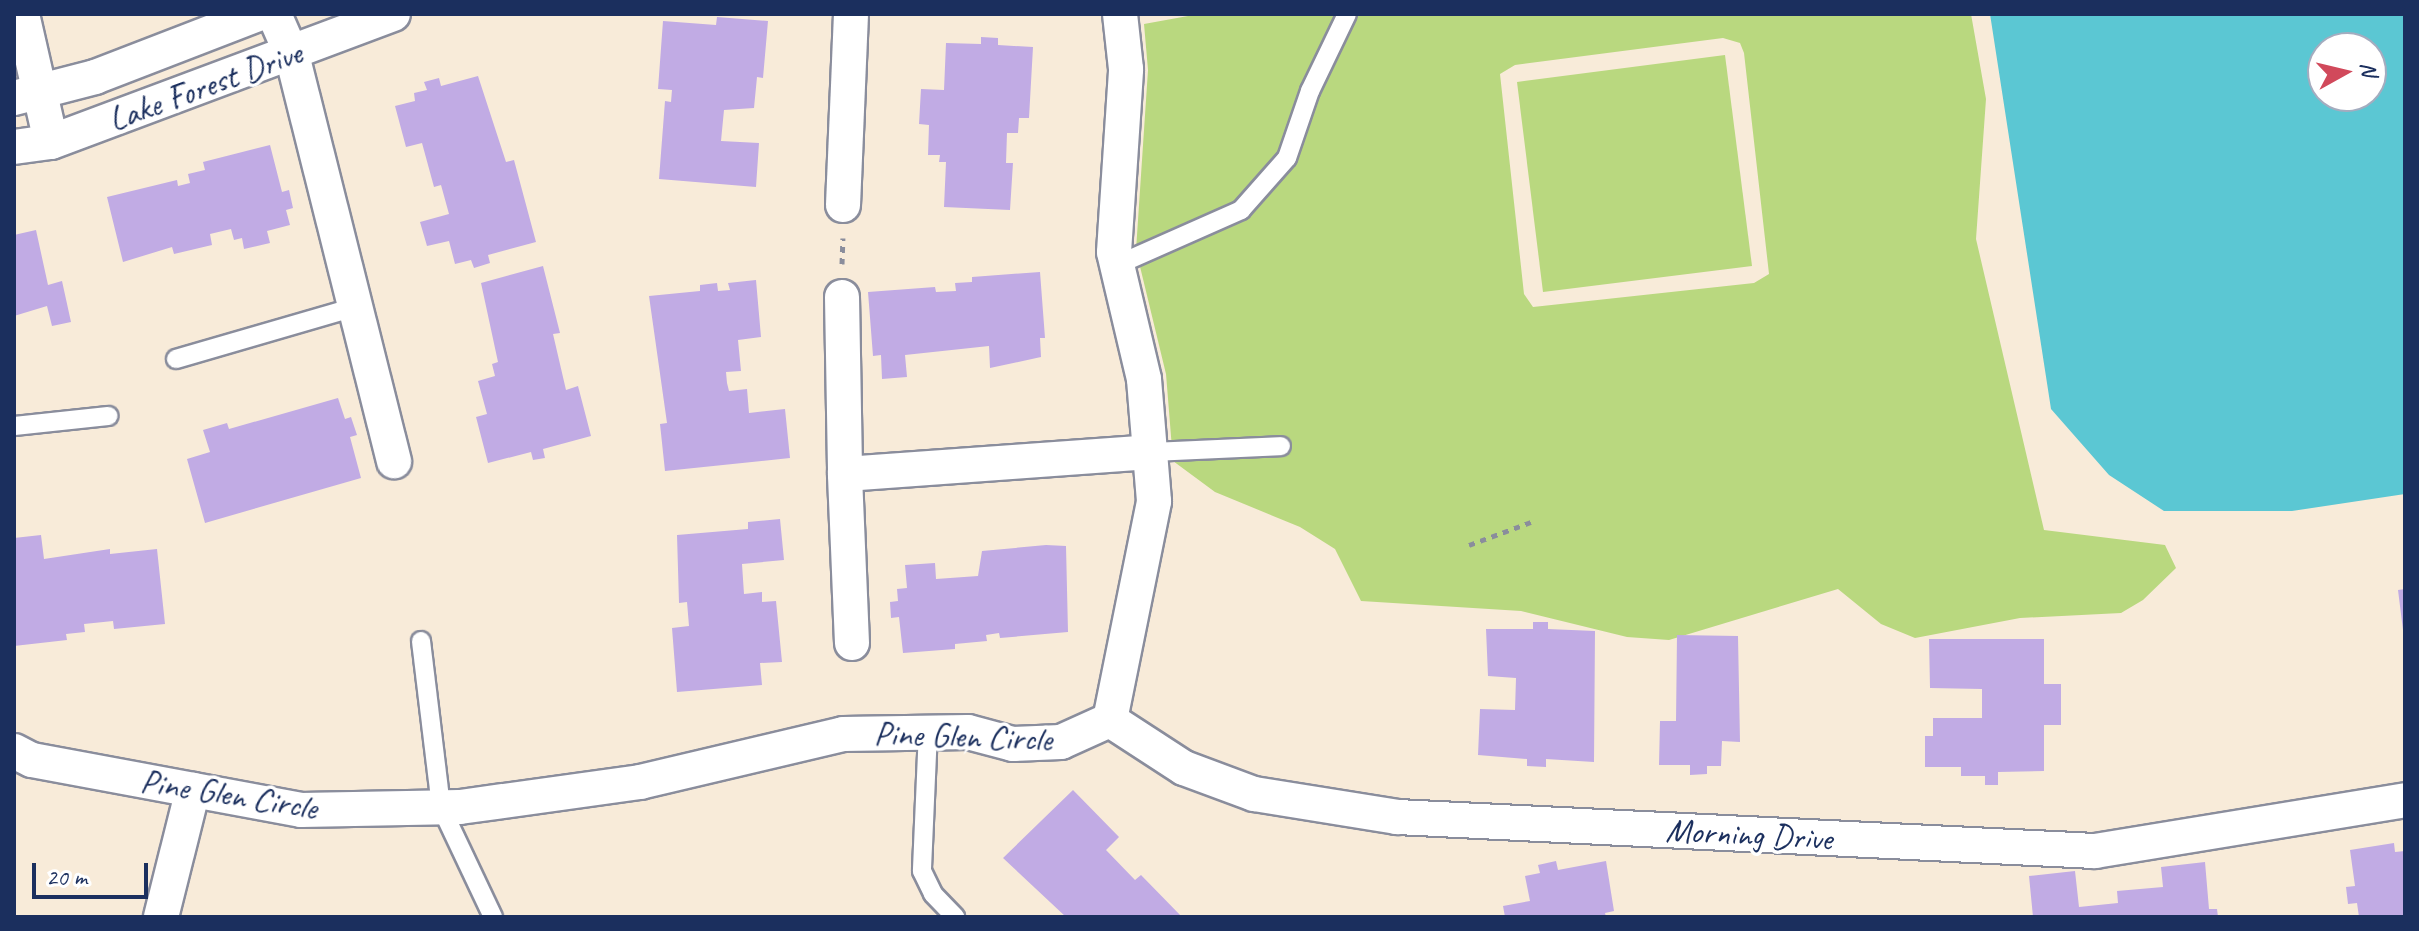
<!DOCTYPE html>
<style>
body{margin:0}
#map{position:relative;width:2419px;height:931px;overflow:hidden;background:#f8ebd9;font-family:Caveat,sans-serif}
div>[style]{position:absolute}
.green>*{inset:0;background:#b9d87f}
.water>*{inset:0;background:#5bc7d3}
.building>*{inset:0;background:#c1abe4}
.path>*{height:5px;margin-top:-2.5px;transform-origin:0;background:repeating-linear-gradient(90deg,#8a8d9c 0 6px,transparent 0 12px)}
.roads{filter:drop-shadow(2px 0 #8a8d9c) drop-shadow(-2px 0 #8a8d9c) drop-shadow(0 2px #8a8d9c) drop-shadow(0 -2px #8a8d9c)}
.lane>*{height:18px;margin:-9px;padding:0 9px;transform-origin:9px;border-radius:9px;background:#fff}
.street>*{height:34px;margin:-17px;padding:0 17px;transform-origin:17px;border-radius:17px;background:#fff}
span{translate:-50% -50%;white-space:nowrap;text-align:center;line-height:1.15;-webkit-text-stroke:7px #fff;paint-order:stroke}
.street-label{font-size:34px;color:#1b2f5e}
.frame{position:absolute;inset:0;border:16px solid #1b2f5e;pointer-events:none}
.north{position:absolute;left:2307px;top:32px;width:80px;height:80px;box-sizing:border-box;background:#fff;border:2px solid #a4acbf;border-radius:50%;rotate:82deg;font-size:22px;font-weight:700;line-height:32px;text-align:center;color:#1b2f5e}
.north::after{content:'';display:block;margin:auto;width:28px;height:36px;background:#d1495b;clip-path:polygon(50% 0,100% 100%,50% 72%,0 100%)}
.scale{position:absolute;left:32px;top:863px;width:116px;height:36px;box-sizing:border-box;border:4px solid #1b2f5e;border-top:0;padding-left:10px;font-size:24px;line-height:28px;white-space:nowrap;color:#1b2f5e;-webkit-text-stroke:6px #fff;paint-order:stroke}
</style>
<div id="map">
<div class="green">
<div style="clip-path:polygon(evenodd,1199px 14px,1971px 14px,1986px 99px,1976px 239px,2044px 530px,2165px 545px,2176px 568px,2143px 600px,2121px 613px,2020px 618px,1915px 638px,1881px 624px,1838px 589px,1669px 640px,1627px 637px,1521px 611px,1361px 601px,1335px 549px,1300px 527px,1215px 492px,1173px 461px,1166px 374px,1136px 250px,1148px 70px,1144px 24px,1199px 14px,1723px 38px,1740px 43px,1744px 53px,1769px 274px,1754px 283px,1533px 307px,1524px 294px,1500px 74px,1515px 65px,1723px 38px)"></div>
<div style="clip-path:polygon(1725px 55px,1752px 266px,1543px 292px,1517px 82px)"></div>
</div>
<div class="water">
<div style="clip-path:polygon(evenodd,1990px 14px,2405px 14px,2405px 494px,2292px 511px,2164px 511px,2109px 475px,2051px 409px,1990px 14px,2323px 48px,2371px 48px,2371px 96px,2323px 96px,2323px 48px)"></div>
</div>
<div class="building">
<div style="clip-path:polygon(717px 17px,768px 21px,763px 78px,757px 77px,754px 108px,724px 110px,721px 141px,759px 143px,756px 187px,659px 179px,665px 101px,671px 102px,672px 90px,658px 89px,663px 21px,716px 25px)"></div>
<div style="clip-path:polygon(981px 37px,998px 38px,998px 45px,1033px 47px,1029px 118px,1019px 118px,1018px 133px,1007px 133px,1006px 163px,1013px 163px,1010px 210px,944px 207px,946px 162px,939px 162px,940px 155px,928px 155px,929px 125px,919px 124px,921px 89px,944px 90px,946px 43px,981px 44px)"></div>
<div style="clip-path:polygon(478px 76px,506px 162px,514px 160px,536px 242px,488px 255px,490px 263px,474px 268px,471px 260px,455px 264px,449px 241px,427px 246px,420px 222px,449px 214px,441px 185px,434px 187px,422px 143px,406px 147px,395px 106px,415px 101px,414px 93px,427px 90px,424px 82px,439px 78px,441px 86px)"></div>
<div style="clip-path:polygon(270px 145px,282px 192px,289px 190px,293px 208px,286px 210px,290px 225px,267px 231px,270px 243px,244px 249px,242px 238px,234px 240px,231px 229px,210px 234px,212px 245px,174px 254px,172px 247px,123px 262px,107px 197px,177px 180px,178px 186px,190px 183px,188px 174px,205px 170px,203px 162px)"></div>
<div style="clip-path:polygon(36px 230px,48px 285px,62px 281px,71px 322px,52px 326px,47px 306px,14px 316px,14px 235px)"></div>
<div style="clip-path:polygon(543px 266px,560px 333px,553px 334px,566px 390px,578px 386px,591px 436px,543px 449px,545px 458px,533px 460px,531px 452px,488px 463px,476px 417px,487px 414px,478px 381px,495px 376px,492px 364px,498px 362px,481px 283px)"></div>
<div style="clip-path:polygon(1040px 272px,1045px 338px,1040px 338px,1041px 357px,990px 368px,989px 346px,905px 355px,907px 377px,882px 379px,881px 355px,873px 356px,868px 292px,935px 287px,936px 292px,956px 291px,955px 283px,972px 282px,972px 277px)"></div>
<div style="clip-path:polygon(756px 280px,761px 337px,738px 340px,741px 371px,726px 372px,727px 383px,729px 391px,747px 389px,749px 413px,785px 409px,790px 458px,665px 471px,660px 424px,667px 423px,649px 296px,700px 291px,700px 285px,717px 283px,718px 291px,730px 290px,728px 283px)"></div>
<div style="clip-path:polygon(338px 398px,345px 419px,351px 417px,357px 435px,350px 437px,361px 478px,205px 523px,187px 459px,210px 452px,203px 430px,227px 423px,229px 429px)"></div>
<div style="clip-path:polygon(780px 519px,784px 560px,742px 564px,744px 594px,762px 592px,762px 602px,776px 601px,782px 662px,760px 663px,762px 685px,677px 692px,672px 628px,689px 626px,687px 602px,679px 603px,677px 535px,748px 529px,748px 522px)"></div>
<div style="clip-path:polygon(41px 535px,44px 559px,110px 549px,110px 554px,157px 549px,165px 624px,114px 629px,113px 621px,84px 624px,85px 632px,66px 634px,67px 640px,14px 646px,14px 538px)"></div>
<div style="clip-path:polygon(1046px 545px,1066px 546px,1068px 632px,1000px 638px,999px 633px,986px 635px,987px 641px,955px 644px,955px 649px,903px 653px,899px 617px,891px 618px,890px 602px,898px 601px,897px 589px,907px 588px,905px 565px,935px 563px,936px 579px,978px 576px,982px 551px)"></div>
<div style="clip-path:polygon(2405px 589px,2405px 630px,2403px 630px,2398px 590px)"></div>
<div style="clip-path:polygon(1533px 622px,1548px 622px,1548px 629px,1595px 631px,1594px 762px,1546px 759px,1546px 767px,1527px 766px,1527px 759px,1478px 755px,1480px 709px,1515px 710px,1516px 678px,1488px 676px,1486px 629px,1533px 629px)"></div>
<div style="clip-path:polygon(1677px 635px,1738px 636px,1740px 742px,1722px 741px,1721px 766px,1707px 766px,1707px 774px,1690px 775px,1690px 765px,1659px 765px,1660px 721px,1676px 721px)"></div>
<div style="clip-path:polygon(1929px 639px,2044px 639px,2044px 684px,2061px 684px,2061px 725px,2044px 725px,2044px 771px,1998px 772px,1998px 785px,1985px 785px,1985px 776px,1961px 776px,1961px 767px,1925px 767px,1925px 736px,1933px 736px,1933px 718px,1982px 718px,1982px 689px,1930px 688px)"></div>
<div style="clip-path:polygon(1073px 790px,1119px 837px,1106px 850px,1135px 880px,1141px 875px,1182px 917px,1066px 917px,1003px 858px)"></div>
<div style="clip-path:polygon(2394px 843px,2395px 852px,2405px 851px,2405px 917px,2359px 917px,2357px 903px,2348px 904px,2346px 887px,2355px 886px,2350px 850px)"></div>
<div style="clip-path:polygon(1556px 861px,1558px 870px,1606px 861px,1614px 911px,1605px 913px,1606px 917px,1505px 917px,1503px 906px,1530px 901px,1525px 876px,1540px 873px,1538px 865px)"></div>
<div style="clip-path:polygon(2205px 862px,2209px 909px,2217px 909px,2218px 917px,2033px 917px,2029px 876px,2075px 871px,2079px 907px,2118px 903px,2117px 891px,2163px 887px,2161px 867px)"></div>
</div>
<div class="path">
<div style="left:842px;top:264px;width:26px;rotate:-88deg"></div>
<div style="left:1469px;top:545px;width:66px;rotate:-20.4deg"></div>
</div>
<div class="roads">
<div class="lane">
<div style="left:1117px;top:265px;width:136px;rotate:-23.9deg"></div>
<div style="left:1241px;top:210px;width:69px;rotate:-48.5deg"></div>
<div style="left:1287px;top:158px;width:71px;rotate:-71.1deg"></div>
<div style="left:1310px;top:91px;width:85px;rotate:-64.3deg"></div>
<div style="left:176px;top:359px;width:186px;rotate:-16.2deg"></div>
<div style="left:14px;top:426px;width:95px;rotate:-6.1deg"></div>
<div style="left:1150px;top:452px;width:131px;rotate:-2.6deg"></div>
<div style="left:421px;top:641px;width:167px;rotate:83.1deg"></div>
<div style="left:441px;top:807px;width:122px;rotate:64.7deg"></div>
<div style="left:928px;top:731px;width:140px;rotate:92.5deg"></div>
<div style="left:922px;top:871px;width:25px;rotate:64deg"></div>
<div style="left:933px;top:894px;width:32px;rotate:46deg"></div>
</div>
<div class="street">
<div style="left:22px;top:14px;width:131px;rotate:77.2deg"></div>
<div style="left:274px;top:14px;width:45px;rotate:66.3deg"></div>
<div style="left:292px;top:55px;width:419px;rotate:75.9deg"></div>
<div style="left:14px;top:98px;width:84px;rotate:-14.5deg"></div>
<div style="left:95px;top:77px;width:175px;rotate:-21.1deg"></div>
<div style="left:14px;top:147px;width:37px;rotate:-8deg"></div>
<div style="left:51px;top:142px;width:365px;rotate:-20.5deg"></div>
<div style="left:843px;top:205px;width:191px;rotate:-87.6deg"></div>
<div style="left:842px;top:297px;width:177px;rotate:89deg"></div>
<div style="left:852px;top:643px;width:169px;rotate:-92.4deg"></div>
<div style="left:845px;top:474px;width:306px;rotate:-4.1deg"></div>
<div style="left:1110px;top:720px;width:88px;rotate:33deg"></div>
<div style="left:1184px;top:768px;width:75px;rotate:20.4deg"></div>
<div style="left:1254px;top:794px;width:145px;rotate:9.1deg"></div>
<div style="left:1397px;top:817px;width:699px;rotate:2.79deg"></div>
<div style="left:2095px;top:851px;width:314px;rotate:-9.3deg"></div>
<div style="left:1110px;top:720px;width:223px;rotate:-78.6deg"></div>
<div style="left:1154px;top:501px;width:122px;rotate:-94.7deg"></div>
<div style="left:1144px;top:379px;width:130px;rotate:-103.3deg"></div>
<div style="left:1114px;top:252px;width:183px;rotate:-86.2deg"></div>
<div style="left:1126px;top:69px;width:55px;rotate:-96.2deg"></div>
<div style="left:14px;top:751px;width:20px;rotate:27deg"></div>
<div style="left:32px;top:760px;width:274px;rotate:10.5deg"></div>
<div style="left:301px;top:810px;width:159px;rotate:-1.1deg"></div>
<div style="left:460px;top:807px;width:182px;rotate:-7.9deg"></div>
<div style="left:640px;top:782px;width:209px;rotate:-13.3deg"></div>
<div style="left:843px;top:734px;width:125px;rotate:-0.9deg"></div>
<div style="left:968px;top:732px;width:47px;rotate:14.9deg"></div>
<div style="left:1013px;top:744px;width:48px;rotate:-2.4deg"></div>
<div style="left:1061px;top:742px;width:54px;rotate:-24.2deg"></div>
<div style="left:161px;top:917px;width:131px;rotate:-75.9deg"></div>
</div>
</div>
<div class="street-label">
<span style="left:205px;top:86px;rotate:-20deg">Lake Forest Drive</span>
<span style="left:963px;top:736px;rotate:2deg">Pine Glen Circle</span>
<span style="left:229px;top:794px;rotate:9deg">Pine Glen Circle</span>
<span style="left:1749px;top:834px;rotate:3deg">Morning Drive</span>
</div>
<div class="frame"></div>
<div class="north">N</div>
<div class="scale">20 m</div>
</div>
